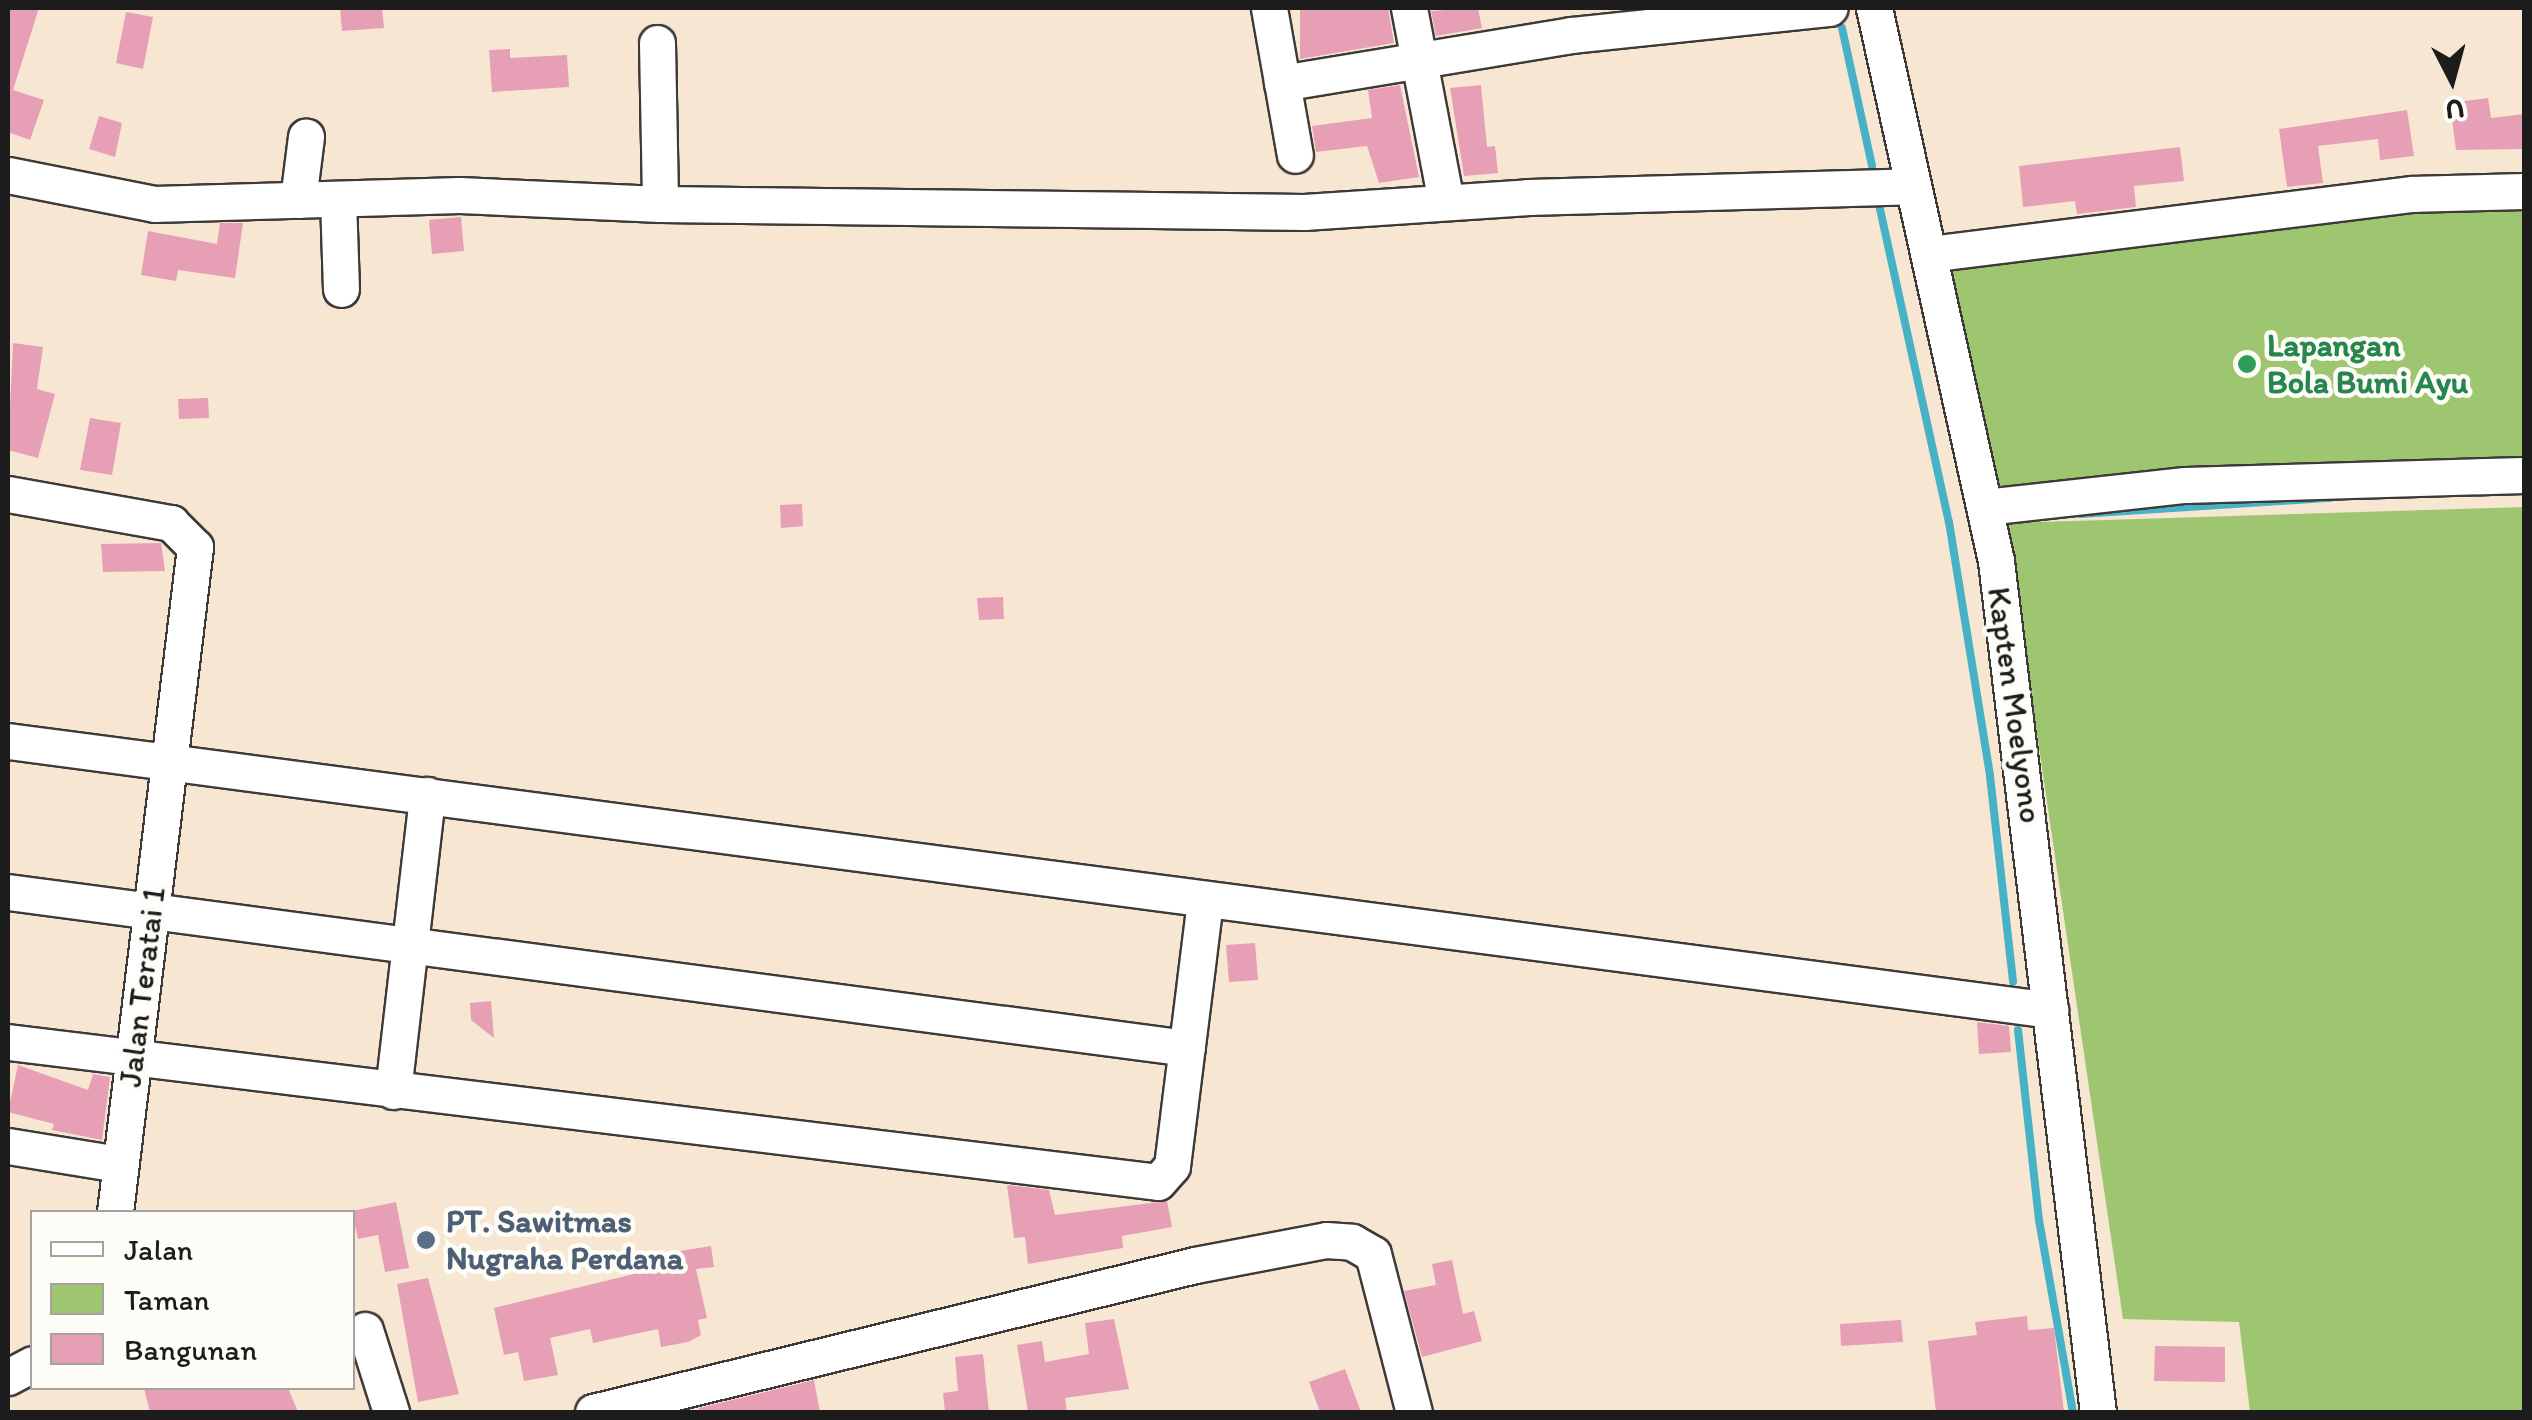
<!DOCTYPE html>
<style>
body{margin:0}
#map{position:relative;width:2532px;height:1420px;overflow:hidden;background:#f7e7d2;font-family:Itim,sans-serif}
div>[style]{position:absolute}
.green>*{inset:0;background:#9ec671}
.stream>*{height:8px;margin:-4px;padding:0 4px;transform-origin:4px;border-radius:4px;background:#47b2c5}
.building>*{inset:0;background:#e79fb5}
.roads{filter:drop-shadow(2px 0 #3d3a37) drop-shadow(-2px 0 #3d3a37) drop-shadow(0 2px #3d3a37) drop-shadow(0 -2px #3d3a37)}
.minor>*{height:35px;margin:-17.5px;padding:0 17.5px;transform-origin:17.5px;border-radius:17.5px;background:#fff}
.dots>*{width:28px;height:28px;translate:-50% -50%;box-sizing:border-box;border:5px solid #fdfcf7;border-radius:50%}
span{translate:-50% -50%;white-space:nowrap;text-align:center;line-height:1.15;-webkit-text-stroke:9px #fdfcf7;paint-order:stroke}
.leisure-label{font-size:32px;color:#27864d;font-weight:700}
.left{translate:0 -50%;text-align:left}
.street-label{font-size:32px;color:#1c1c1c}
.service-label{font-size:32px;color:#4e5e75;font-weight:700}
.frame{position:absolute;inset:0;border:10px solid #1c1c1c;pointer-events:none}
.legend{position:absolute;left:30px;top:1210px;width:325px;height:180px;box-sizing:border-box;background:#fdfcf7;border:2px solid #a3a29f;margin:0;padding:12px 18px;list-style:none;font-size:30px;color:#1c1c1c}
.legend li{display:flex;align-items:center;gap:20px;height:50px}
.legend b{width:50px;border:2px solid #a3a29f}
.north{position:absolute;left:2402px;top:30px;width:100px;height:100px;-webkit-text-stroke:8px #fdfcf7;paint-order:stroke;rotate:174deg;font-size:28px;font-weight:700;line-height:40px;text-align:center;color:#1c1c1c}
.north::after{content:'';display:block;margin:auto;width:35px;height:45px;background:#1c1c1c;clip-path:polygon(50% 0,100% 100%,50% 72%,0 100%)}
</style>
<div id="map">
<div class="green">
<div style="clip-path:polygon(2524px 199px,2524px 462px,1996px 493px,1948px 267px)"></div>
<div style="clip-path:polygon(2524px 507px,2524px 1412px,2250px 1412px,2239px 1322px,2123px 1319px,2006px 523px)"></div>
</div>
<div class="stream">
<div style="left:1842px;top:28px;width:141px;rotate:77.7deg"></div>
<div style="left:1880px;top:209px;width:321px;rotate:77.6deg"></div>
<div style="left:1949px;top:522px;width:257px;rotate:80.8deg"></div>
<div style="left:1990px;top:776px;width:207px;rotate:83.6deg"></div>
<div style="left:2080px;top:514px;width:251px;rotate:-3.7deg"></div>
<div style="left:2018px;top:1030px;width:191px;rotate:83.7deg"></div>
<div style="left:2039px;top:1220px;width:195px;rotate:80deg"></div>
</div>
<div class="building">
<div style="clip-path:polygon(8px 8px,39px 8px,13px 90px,44px 100px,30px 140px,8px 132px)"></div>
<div style="clip-path:polygon(340px 8px,382px 8px,384px 28px,342px 31px)"></div>
<div style="clip-path:polygon(1300px 8px,1388px 8px,1394px 43px,1300px 59px)"></div>
<div style="clip-path:polygon(1478px 8px,1482px 28px,1436px 36px,1431px 11px)"></div>
<div style="clip-path:polygon(126px 12px,153px 17px,143px 69px,116px 63px)"></div>
<div style="clip-path:polygon(510px 49px,510px 58px,567px 55px,569px 87px,492px 92px,489px 50px)"></div>
<div style="clip-path:polygon(1400px 85px,1419px 177px,1379px 183px,1367px 146px,1316px 152px,1312px 126px,1372px 118px,1368px 90px)"></div>
<div style="clip-path:polygon(1481px 85px,1487px 147px,1495px 146px,1498px 173px,1464px 176px,1450px 88px)"></div>
<div style="clip-path:polygon(2488px 98px,2491px 118px,2524px 114px,2524px 149px,2456px 150px,2450px 103px)"></div>
<div style="clip-path:polygon(2407px 110px,2414px 156px,2380px 160px,2378px 139px,2318px 146px,2323px 183px,2287px 187px,2279px 129px)"></div>
<div style="clip-path:polygon(99px 116px,122px 123px,115px 157px,89px 149px)"></div>
<div style="clip-path:polygon(2180px 147px,2184px 181px,2134px 186px,2136px 207px,2077px 214px,2075px 201px,2023px 207px,2019px 166px)"></div>
<div style="clip-path:polygon(461px 217px,464px 251px,432px 254px,429px 220px)"></div>
<div style="clip-path:polygon(220px 223px,243px 223px,235px 278px,178px 270px,176px 281px,141px 275px,148px 231px,217px 244px)"></div>
<div style="clip-path:polygon(13px 343px,43px 347px,37px 389px,55px 394px,38px 458px,8px 450px)"></div>
<div style="clip-path:polygon(208px 398px,209px 418px,179px 419px,178px 399px)"></div>
<div style="clip-path:polygon(90px 418px,121px 423px,112px 475px,80px 470px)"></div>
<div style="clip-path:polygon(802px 504px,803px 526px,781px 528px,780px 505px)"></div>
<div style="clip-path:polygon(161px 543px,165px 571px,103px 572px,101px 544px)"></div>
<div style="clip-path:polygon(1003px 597px,1004px 619px,979px 620px,977px 598px)"></div>
<div style="clip-path:polygon(1255px 943px,1258px 980px,1229px 982px,1226px 945px)"></div>
<div style="clip-path:polygon(491px 1001px,494px 1038px,471px 1020px,470px 1003px)"></div>
<div style="clip-path:polygon(1977px 1022px,2009px 1026px,2011px 1052px,1979px 1054px)"></div>
<div style="clip-path:polygon(18px 1065px,88px 1090px,93px 1074px,110px 1077px,102px 1140px,52px 1130px,54px 1124px,8px 1112px)"></div>
<div style="clip-path:polygon(1007px 1185px,1049px 1190px,1055px 1215px,1167px 1201px,1172px 1227px,1122px 1236px,1123px 1248px,1028px 1264px,1025px 1237px,1014px 1238px)"></div>
<div style="clip-path:polygon(396px 1202px,409px 1268px,385px 1272px,378px 1235px,358px 1239px,352px 1211px)"></div>
<div style="clip-path:polygon(711px 1246px,714px 1267px,696px 1269px,707px 1318px,698px 1320px,701px 1335px,688px 1342px,661px 1347px,658px 1329px,593px 1343px,590px 1329px,550px 1338px,558px 1375px,524px 1381px,518px 1352px,504px 1355px,494px 1308px,634px 1274px,632px 1267px,662px 1254px)"></div>
<div style="clip-path:polygon(1452px 1260px,1463px 1314px,1474px 1311px,1482px 1341px,1422px 1357px,1404px 1291px,1436px 1285px,1432px 1264px)"></div>
<div style="clip-path:polygon(428px 1278px,459px 1394px,418px 1402px,397px 1284px)"></div>
<div style="clip-path:polygon(2027px 1316px,2028px 1330px,2054px 1328px,2064px 1412px,1936px 1412px,1928px 1341px,1977px 1335px,1975px 1322px)"></div>
<div style="clip-path:polygon(1114px 1319px,1129px 1389px,1065px 1398px,1067px 1412px,1028px 1412px,1017px 1345px,1042px 1341px,1045px 1362px,1089px 1354px,1085px 1323px)"></div>
<div style="clip-path:polygon(1901px 1320px,1903px 1342px,1841px 1346px,1840px 1324px)"></div>
<div style="clip-path:polygon(2155px 1346px,2225px 1347px,2225px 1382px,2154px 1381px)"></div>
<div style="clip-path:polygon(983px 1354px,989px 1412px,945px 1412px,943px 1393px,958px 1391px,955px 1357px)"></div>
<div style="clip-path:polygon(1345px 1369px,1361px 1412px,1320px 1412px,1309px 1382px)"></div>
<div style="clip-path:polygon(814px 1380px,820px 1412px,699px 1412px,699px 1408px)"></div>
<div style="clip-path:polygon(144px 1388px,288px 1388px,298px 1412px,150px 1412px)"></div>
</div>
<div class="roads">
<div class="minor">
<div style="left:1269px;top:8px;width:149px;rotate:80deg"></div>
<div style="left:1409px;top:8px;width:197px;rotate:79.2deg"></div>
<div style="left:1874px;top:8px;width:566px;rotate:77.56deg"></div>
<div style="left:1996px;top:561px;width:857px;rotate:83.17deg"></div>
<div style="left:657px;top:43px;width:161px;rotate:88.9deg"></div>
<div style="left:1282px;top:83px;width:293px;rotate:-9.4deg"></div>
<div style="left:1571px;top:35px;width:260px;rotate:-6deg"></div>
<div style="left:8px;top:175px;width:149px;rotate:11.2deg"></div>
<div style="left:154px;top:204px;width:306px;rotate:-1.7deg"></div>
<div style="left:460px;top:195px;width:200px;rotate:2.6deg"></div>
<div style="left:660px;top:204px;width:644px;rotate:0.71deg"></div>
<div style="left:1304px;top:212px;width:225px;rotate:-3.8deg"></div>
<div style="left:1528px;top:197px;width:385px;rotate:-1.6deg"></div>
<div style="left:338px;top:199px;width:90px;rotate:88.1deg"></div>
<div style="left:298px;top:200px;width:64px;rotate:-82.8deg"></div>
<div style="left:1929px;top:254px;width:487px;rotate:-7.1deg"></div>
<div style="left:2412px;top:194px;width:112px;rotate:-1.5deg"></div>
<div style="left:8px;top:494px;width:166px;rotate:10.1deg"></div>
<div style="left:171px;top:523px;width:34px;rotate:45deg"></div>
<div style="left:195px;top:547px;width:670px;rotate:96.86deg"></div>
<div style="left:1985px;top:507px;width:201px;rotate:-6.3deg"></div>
<div style="left:2185px;top:485px;width:339px;rotate:-1.7deg"></div>
<div style="left:8px;top:741px;width:2060px;rotate:7.5deg"></div>
<div style="left:8px;top:892px;width:1189px;rotate:7.54deg"></div>
<div style="left:8px;top:1042px;width:1158px;rotate:6.94deg"></div>
<div style="left:1158px;top:1182px;width:21px;rotate:-49deg"></div>
<div style="left:1172px;top:1166px;width:266px;rotate:-82.9deg"></div>
<div style="left:393px;top:1091px;width:298px;rotate:-83.4deg"></div>
<div style="left:8px;top:1146px;width:112px;rotate:9.2deg"></div>
<div style="left:365px;top:1330px;width:86px;rotate:72.4deg"></div>
<div style="left:8px;top:1377px;width:27px;rotate:-28deg"></div>
<div style="left:593px;top:1412px;width:620px;rotate:-13.72deg"></div>
<div style="left:1195px;top:1265px;width:133px;rotate:-10.8deg"></div>
<div style="left:1326px;top:1240px;width:26px;rotate:4deg"></div>
<div style="left:1352px;top:1242px;width:24px;rotate:30deg"></div>
<div style="left:1373px;top:1254px;width:163px;rotate:75.5deg"></div>
</div>
</div>
<div class="dots">
<div style="left:2247px;top:364px;background:#2e9e5b"></div>
<div style="left:426px;top:1240px;background:#5c6f8a"></div>
</div>
<div class="leisure-label">
<span class="left" style="left:2267px;top:364px">Lapangan<br>Bola Bumi Ayu</span>
</div>
<div class="street-label">
<span style="left:2015px;top:705px;rotate:82deg">Kapten Moelyono</span>
<span style="left:142px;top:987px;rotate:-83deg">Jalan Teratai 1</span>
</div>
<div class="service-label">
<span class="left" style="left:446px;top:1240px">PT. Sawitmas<br>Nugraha Perdana</span>
</div>
<div class="frame"></div>
<ul class="legend">
<li><b style="height:12px;background:#fff"></b>Jalan</li>
<li><b style="height:28px;background:#9ec671"></b>Taman</li>
<li><b style="height:28px;background:#e79fb5"></b>Bangunan</li>
</ul>
<div class="north">U</div>
</div>
